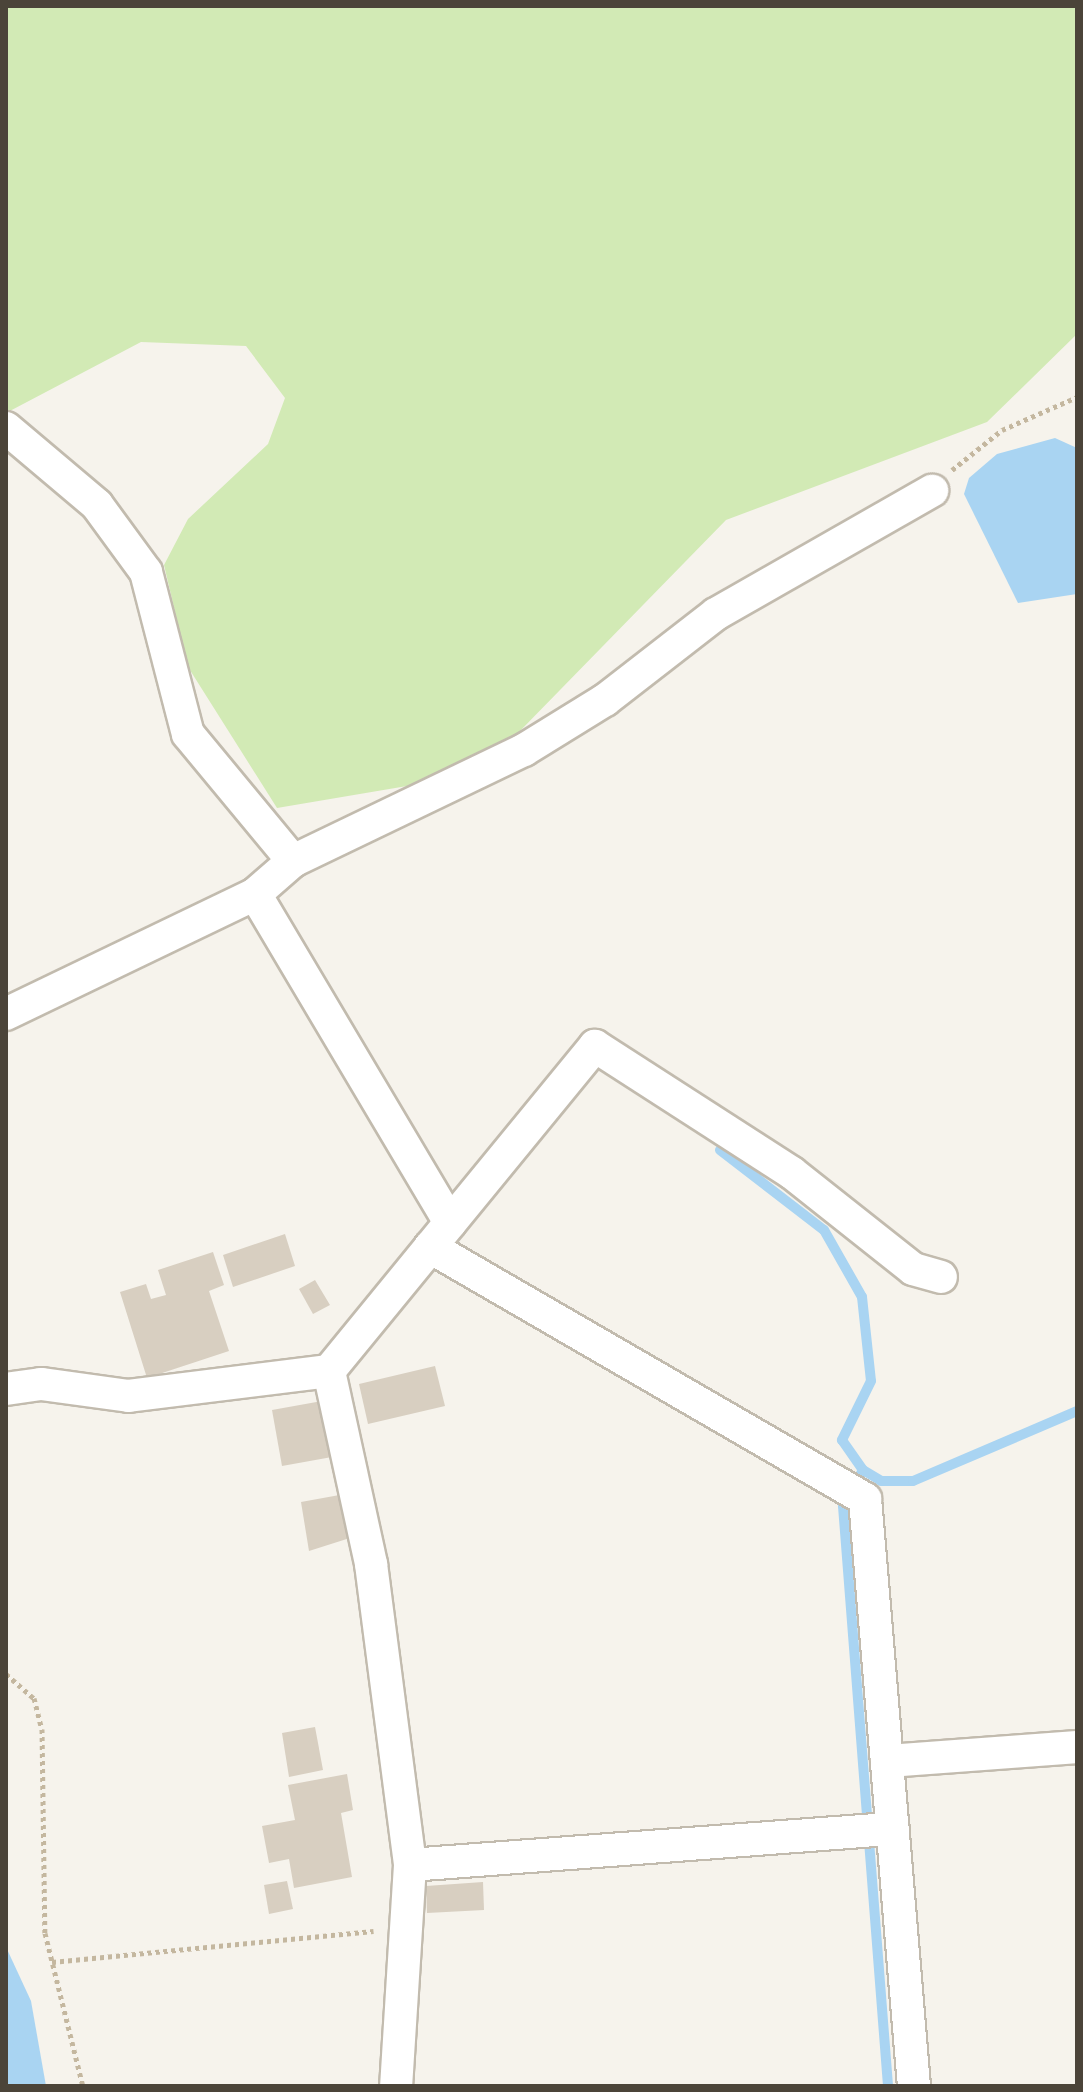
<!DOCTYPE html>
<style>
body{margin:0}
#map{position:relative;width:1083px;height:2092px;overflow:hidden;background:#f6f3ec;font-family:"Fira Sans",sans-serif}
div>[style]{position:absolute}
.green>*{inset:0;background:#d2eab5}
.water>*{inset:0;background:#a9d4f2}
.stream>*{height:10px;margin:-5px;padding:0 5px;transform-origin:5px;border-radius:5px;background:#a9d4f2}
.building>*{inset:0;background:#d8cfc1}
.path>*{height:5px;margin-top:-2.5px;transform-origin:0;background:repeating-linear-gradient(90deg,#c4b79f 0 4px,transparent 0 8px)}
.roads{filter:drop-shadow(2px 0 #c2bbae) drop-shadow(-2px 0 #c2bbae) drop-shadow(0 2px #c2bbae) drop-shadow(0 -2px #c2bbae)}
.street>*{height:32px;margin:-16px;padding:0 16px;transform-origin:16px;border-radius:16px;background:#fff}
span{translate:-50% -50%;white-space:nowrap;text-align:center;line-height:1.15;-webkit-text-stroke:6px #fff;paint-order:stroke}
.frame{position:absolute;inset:0;border:8px solid #4b4439;pointer-events:none}
</style>
<div id="map">
<div class="green">
<div style="clip-path:polygon(6px 6px,1077px 6px,1077px 334px,987px 422px,726px 520px,478px 774px,277px 808px,188px 667px,164px 565px,188px 519px,268px 444px,285px 398px,246px 346px,141px 342px,6px 413px)"></div>
</div>
<div class="water">
<div style="clip-path:polygon(1055px 438px,1077px 448px,1077px 594px,1018px 603px,964px 494px,969px 478px,997px 454px)"></div>
<div style="clip-path:polygon(6px 1947px,31px 2001px,46px 2086px,6px 2086px)"></div>
</div>
<div class="stream">
<div style="left:720px;top:1150px;width:131px;rotate:37.6deg"></div>
<div style="left:824px;top:1230px;width:77px;rotate:60.4deg"></div>
<div style="left:862px;top:1297px;width:84px;rotate:83.9deg"></div>
<div style="left:871px;top:1381px;width:66px;rotate:116.2deg"></div>
<div style="left:842px;top:1440px;width:37px;rotate:55deg"></div>
<div style="left:863px;top:1470px;width:41px;rotate:119.1deg"></div>
<div style="left:843px;top:1506px;width:582px;rotate:85.56deg"></div>
<div style="left:863px;top:1470px;width:21px;rotate:31deg"></div>
<div style="left:881px;top:1481px;width:32px"></div>
<div style="left:913px;top:1481px;width:178px;rotate:-23.1deg"></div>
</div>
<div class="building">
<div style="clip-path:polygon(285px 1234px,295px 1266px,233px 1287px,223px 1255px)"></div>
<div style="clip-path:polygon(213px 1252px,224px 1285px,209px 1291px,229px 1351px,147px 1378px,120px 1292px,146px 1284px,151px 1299px,166px 1295px,158px 1270px)"></div>
<div style="clip-path:polygon(315px 1280px,330px 1305px,313px 1314px,299px 1289px)"></div>
<div style="clip-path:polygon(435px 1366px,445px 1406px,368px 1424px,359px 1384px)"></div>
<div style="clip-path:polygon(322px 1401px,332px 1457px,282px 1466px,272px 1410px)"></div>
<div style="clip-path:polygon(345px 1494px,353px 1537px,309px 1551px,301px 1502px)"></div>
<div style="clip-path:polygon(315px 1727px,323px 1770px,289px 1777px,282px 1733px)"></div>
<div style="clip-path:polygon(347px 1774px,353px 1810px,341px 1813px,352px 1877px,294px 1888px,289px 1859px,269px 1863px,262px 1826px,295px 1820px,288px 1785px)"></div>
<div style="clip-path:polygon(287px 1881px,293px 1909px,269px 1914px,264px 1885px)"></div>
<div style="clip-path:polygon(483px 1882px,484px 1910px,427px 1913px,426px 1886px)"></div>
</div>
<div class="path">
<div style="left:952px;top:470px;width:64px;rotate:-38.7deg"></div>
<div style="left:1002px;top:430px;width:82px;rotate:-23.7deg"></div>
<div style="left:6px;top:1674px;width:37px;rotate:41deg"></div>
<div style="left:34px;top:1698px;width:32px;rotate:76deg"></div>
<div style="left:42px;top:1729px;width:204px;rotate:89.2deg"></div>
<div style="left:45px;top:1933px;width:158px;rotate:76.1deg"></div>
<div style="left:52px;top:1962px;width:323px;rotate:-5.5deg"></div>
</div>
<div class="roads">
<div class="street">
<div style="left:6px;top:428px;width:119px;rotate:40.2deg"></div>
<div style="left:97px;top:505px;width:83px;rotate:53.8deg"></div>
<div style="left:146px;top:572px;width:167px;rotate:75.5deg"></div>
<div style="left:188px;top:734px;width:165px;rotate:50.4deg"></div>
<div style="left:293px;top:861px;width:50px;rotate:139deg"></div>
<div style="left:255px;top:894px;width:382px;rotate:59.3deg"></div>
<div style="left:450px;top:1223px;width:191px;rotate:129.3deg"></div>
<div style="left:329px;top:1371px;width:202px;rotate:172.9deg"></div>
<div style="left:129px;top:1396px;width:89px;rotate:-172.2deg"></div>
<div style="left:41px;top:1384px;width:35px;rotate:172deg"></div>
<div style="left:293px;top:861px;width:256px;rotate:-25.7deg"></div>
<div style="left:524px;top:750px;width:95px;rotate:-31.7deg"></div>
<div style="left:605px;top:700px;width:140px;rotate:-37.8deg"></div>
<div style="left:716px;top:614px;width:249px;rotate:-29.7deg"></div>
<div style="left:6px;top:1014px;width:276px;rotate:-25.7deg"></div>
<div style="left:450px;top:1223px;width:229px;rotate:-50.7deg"></div>
<div style="left:595px;top:1046px;width:234px;rotate:32.8deg"></div>
<div style="left:792px;top:1173px;width:154px;rotate:38.4deg"></div>
<div style="left:913px;top:1269px;width:29px;rotate:16deg"></div>
<div style="left:430px;top:1247px;width:503px;rotate:30.08deg"></div>
<div style="left:865px;top:1499px;width:589px;rotate:85.23deg"></div>
<div style="left:329px;top:1371px;width:198px;rotate:77.7deg"></div>
<div style="left:371px;top:1564px;width:304px;rotate:82.6deg"></div>
<div style="left:410px;top:1865px;width:221px;rotate:93.6deg"></div>
<div style="left:887px;top:1761px;width:191px;rotate:-4.2deg"></div>
<div style="left:410px;top:1865px;width:484px;rotate:-4.3deg"></div>
</div>
</div>
<div class="frame"></div>
</div>
